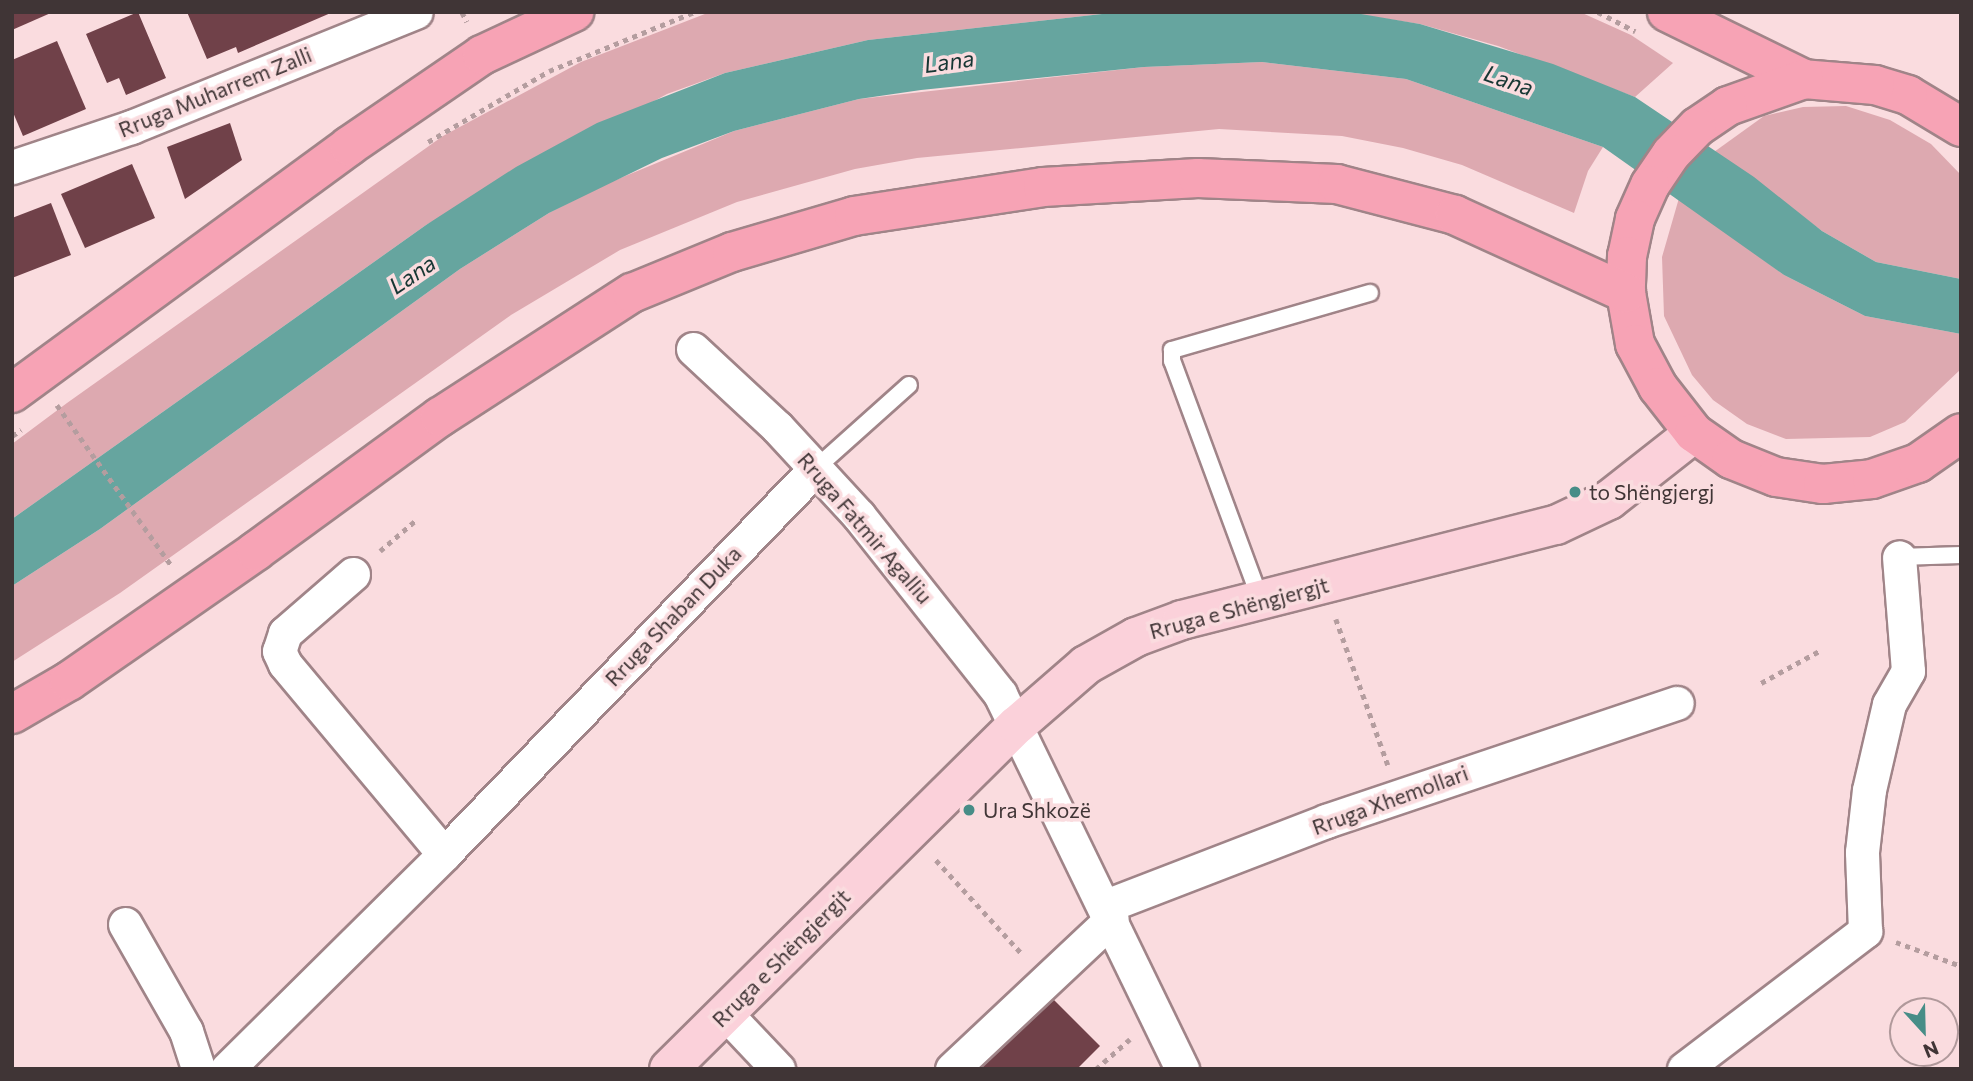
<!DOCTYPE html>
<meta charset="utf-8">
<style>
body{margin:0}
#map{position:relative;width:1973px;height:1081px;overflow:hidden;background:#fadcdf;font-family:Commissioner,sans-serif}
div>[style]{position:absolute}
.green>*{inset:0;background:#dda9b0}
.water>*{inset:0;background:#66a59f}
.building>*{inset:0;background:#704149}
.path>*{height:4.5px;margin-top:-2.25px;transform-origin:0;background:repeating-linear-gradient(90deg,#b49d9f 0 5px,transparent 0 10px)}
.roads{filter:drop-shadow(2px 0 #a08488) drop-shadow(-2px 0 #a08488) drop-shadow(0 2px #a08488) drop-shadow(0 -2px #a08488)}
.lane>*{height:16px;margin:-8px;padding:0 8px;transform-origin:8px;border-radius:8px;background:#fff}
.street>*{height:33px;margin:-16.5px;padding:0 16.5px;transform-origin:16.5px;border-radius:16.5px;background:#fff}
.secondary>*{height:38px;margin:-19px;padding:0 19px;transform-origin:19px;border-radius:19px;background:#fbd1da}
.primary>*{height:38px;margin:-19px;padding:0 19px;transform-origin:19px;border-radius:19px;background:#f7a3b5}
.dots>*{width:19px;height:19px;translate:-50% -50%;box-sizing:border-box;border:4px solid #fadcdf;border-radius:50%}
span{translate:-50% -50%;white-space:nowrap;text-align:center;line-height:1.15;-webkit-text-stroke:7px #fadcdf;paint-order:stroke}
.street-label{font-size:21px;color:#403536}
.poi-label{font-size:21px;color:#403536}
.left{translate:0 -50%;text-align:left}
.water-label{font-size:23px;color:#163633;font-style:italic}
.frame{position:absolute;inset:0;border:14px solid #403536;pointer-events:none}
.north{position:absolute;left:1889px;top:997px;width:70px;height:70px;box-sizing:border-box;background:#fadcdf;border:2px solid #b0999b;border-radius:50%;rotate:158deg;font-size:19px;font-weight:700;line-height:28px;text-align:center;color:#403536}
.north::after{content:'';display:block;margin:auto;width:24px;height:32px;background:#478d87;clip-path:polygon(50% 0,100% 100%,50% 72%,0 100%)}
</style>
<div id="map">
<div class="green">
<div style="clip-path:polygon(710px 12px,1120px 12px,868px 40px,725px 73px,667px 94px,426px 225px,12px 519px,12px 444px,67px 403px,443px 136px,581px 62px)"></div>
<div style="clip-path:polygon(1342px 12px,1580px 12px,1631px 35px,1673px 63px,1635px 97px,1498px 46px,1420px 24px)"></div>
<div style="clip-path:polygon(1262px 62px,1406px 79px,1603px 147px,1588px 171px,1574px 213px,1462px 165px,1403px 148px,1342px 136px,1219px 129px,917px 158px,855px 169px,737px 202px,620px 250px,511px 315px,120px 593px,12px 662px,12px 586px,100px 529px,460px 269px,549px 213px,606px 184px,734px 131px,859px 99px,1144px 67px)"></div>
<div style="clip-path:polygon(1846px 106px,1890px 120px,1931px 144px,1961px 175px,1961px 279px,1876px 262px,1822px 231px,1714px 152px,1764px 116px,1803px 107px)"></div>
<div style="clip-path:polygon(1679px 198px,1784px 275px,1865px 316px,1961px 334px,1961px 369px,1905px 422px,1870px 437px,1786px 439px,1747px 424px,1713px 400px,1692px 375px,1664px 316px,1662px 257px)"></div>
</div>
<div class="water">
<div style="clip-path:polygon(1120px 12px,1361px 14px,1420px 24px,1553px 64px,1635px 97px,1754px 177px,1822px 231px,1876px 262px,1961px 279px,1961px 334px,1865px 316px,1784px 275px,1603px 147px,1406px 79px,1262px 62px,1144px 67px,921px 90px,859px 99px,734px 131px,662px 158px,549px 213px,460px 269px,100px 529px,12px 586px,12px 519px,426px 225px,516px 167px,597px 123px,725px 73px,868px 40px)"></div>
</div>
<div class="building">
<div style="clip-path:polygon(12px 12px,53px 12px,12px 30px)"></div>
<div style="clip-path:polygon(138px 12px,166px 78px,126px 95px,119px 78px,107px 83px,86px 34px)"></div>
<div style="clip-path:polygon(187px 12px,333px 12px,238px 53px,236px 47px,207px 59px)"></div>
<div style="clip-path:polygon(57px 41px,86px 109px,23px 136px,12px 110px,12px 60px)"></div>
<div style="clip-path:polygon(230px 123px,242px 160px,185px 199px,167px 147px)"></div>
<div style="clip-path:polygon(132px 164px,155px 218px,85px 248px,61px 194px)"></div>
<div style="clip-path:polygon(51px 203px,71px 255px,12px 278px,12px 218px)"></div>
<div style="clip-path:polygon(1049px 995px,1100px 1046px,1077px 1069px,974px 1069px)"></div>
</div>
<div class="path">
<div style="left:462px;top:12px;width:11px;rotate:63deg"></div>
<div style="left:1598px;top:12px;width:42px;rotate:27.2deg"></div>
<div style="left:428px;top:142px;width:140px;rotate:-30.4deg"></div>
<div style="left:549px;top:71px;width:157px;rotate:-22.1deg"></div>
<div style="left:57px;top:405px;width:198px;rotate:54.5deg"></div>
<div style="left:12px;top:436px;width:11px;rotate:-34deg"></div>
<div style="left:380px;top:551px;width:48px;rotate:-40.7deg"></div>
<div style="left:1336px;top:619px;width:155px;rotate:70.4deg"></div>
<div style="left:1761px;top:683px;width:68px;rotate:-28.8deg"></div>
<div style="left:936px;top:860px;width:127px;rotate:47.5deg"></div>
<div style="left:1896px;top:942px;width:69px;rotate:20.3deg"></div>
<div style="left:1096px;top:1069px;width:45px;rotate:-41.4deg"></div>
</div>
<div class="roads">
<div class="lane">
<div style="left:815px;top:469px;width:126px;rotate:-41.8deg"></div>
<div style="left:1899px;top:557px;width:62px;rotate:-1.8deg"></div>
<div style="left:1261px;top:601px;width:256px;rotate:-110.3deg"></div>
<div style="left:1172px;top:361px;width:11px;rotate:-90deg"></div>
<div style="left:1172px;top:350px;width:206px;rotate:-16.1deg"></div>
</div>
<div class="street">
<div style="left:12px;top:167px;width:126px;rotate:-18.6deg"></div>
<div style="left:131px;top:127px;width:307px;rotate:-22deg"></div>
<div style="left:693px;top:349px;width:115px;rotate:42.9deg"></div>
<div style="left:777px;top:427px;width:121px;rotate:47.3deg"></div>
<div style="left:859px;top:516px;width:227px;rotate:51.6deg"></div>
<div style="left:1000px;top:694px;width:417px;rotate:64.1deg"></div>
<div style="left:353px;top:574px;width:90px;rotate:139.1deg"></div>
<div style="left:285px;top:633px;width:19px;rotate:108deg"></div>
<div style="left:279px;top:651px;width:14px;rotate:65deg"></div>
<div style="left:285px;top:664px;width:248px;rotate:50.1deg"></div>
<div style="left:1106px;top:906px;width:236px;rotate:-21.1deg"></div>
<div style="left:1326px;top:821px;width:370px;rotate:-18.6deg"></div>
<div style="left:125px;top:924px;width:123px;rotate:60.3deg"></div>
<div style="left:186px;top:1031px;width:40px;rotate:72deg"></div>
<div style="left:726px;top:1014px;width:76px;rotate:46.6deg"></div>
<div style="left:227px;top:1069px;width:305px;rotate:-44.7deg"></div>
<div style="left:444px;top:854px;width:535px;rotate:-46.06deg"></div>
<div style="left:952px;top:1069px;width:219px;rotate:-43.2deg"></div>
<div style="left:1684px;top:1069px;width:228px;rotate:-37.3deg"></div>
<div style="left:1865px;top:931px;width:79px;rotate:-92.2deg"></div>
<div style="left:1862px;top:852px;width:62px;rotate:-83.6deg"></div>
<div style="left:1869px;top:790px;width:88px;rotate:-76.9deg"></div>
<div style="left:1889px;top:704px;width:38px;rotate:-60deg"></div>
<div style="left:1908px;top:671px;width:114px;rotate:-94.5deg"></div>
</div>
<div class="secondary">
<div style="left:669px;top:1069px;width:489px;rotate:-44.7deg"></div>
<div style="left:1017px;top:725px;width:91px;rotate:-41deg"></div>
<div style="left:1086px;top:665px;width:57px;rotate:-29.2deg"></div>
<div style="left:1136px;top:637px;width:49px;rotate:-20.3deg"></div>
<div style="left:1182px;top:620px;width:386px;rotate:-14.3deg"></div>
<div style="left:1556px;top:525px;width:59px;rotate:-25.3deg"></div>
<div style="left:1609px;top:500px;width:108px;rotate:-38.2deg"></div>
</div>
<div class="primary">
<div style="left:1667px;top:12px;width:153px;rotate:26.1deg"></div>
<div style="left:1961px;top:127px;width:62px;rotate:-148.9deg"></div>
<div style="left:1908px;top:95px;width:34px;rotate:-163deg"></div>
<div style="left:1875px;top:85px;width:71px;rotate:-175.2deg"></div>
<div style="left:1804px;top:79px;width:81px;rotate:160.4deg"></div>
<div style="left:1728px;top:106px;width:37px;rotate:146deg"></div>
<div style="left:1697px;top:127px;width:37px;rotate:134deg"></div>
<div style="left:1671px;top:154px;width:37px;rotate:124deg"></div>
<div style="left:1650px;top:185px;width:37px;rotate:114deg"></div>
<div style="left:1635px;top:219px;width:38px;rotate:102deg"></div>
<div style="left:1627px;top:256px;width:37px;rotate:92deg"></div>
<div style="left:1626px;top:293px;width:52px;rotate:80deg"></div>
<div style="left:1635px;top:344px;width:49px;rotate:61.9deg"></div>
<div style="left:1658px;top:387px;width:58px;rotate:52deg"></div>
<div style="left:1694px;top:433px;width:45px;rotate:35.1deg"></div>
<div style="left:1731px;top:459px;width:48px;rotate:21.8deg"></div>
<div style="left:1776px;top:477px;width:48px;rotate:8.5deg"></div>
<div style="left:1823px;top:484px;width:49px;rotate:-5.8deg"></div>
<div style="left:1872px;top:479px;width:49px;rotate:-19.2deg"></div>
<div style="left:1918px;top:463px;width:52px;rotate:-34.9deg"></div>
<div style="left:12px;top:393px;width:418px;rotate:-36.2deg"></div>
<div style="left:349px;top:146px;width:161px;rotate:-34.4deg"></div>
<div style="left:482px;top:55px;width:102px;rotate:-25.1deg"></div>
<div style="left:12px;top:714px;width:66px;rotate:-30.1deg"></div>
<div style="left:69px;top:681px;width:228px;rotate:-34.8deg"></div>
<div style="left:256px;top:551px;width:228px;rotate:-36.1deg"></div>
<div style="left:440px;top:417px;width:229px;rotate:-32.9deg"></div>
<div style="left:632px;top:293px;width:108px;rotate:-22.3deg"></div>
<div style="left:732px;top:252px;width:127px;rotate:-16.4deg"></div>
<div style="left:854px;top:216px;width:191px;rotate:-8.7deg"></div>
<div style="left:1043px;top:187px;width:155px;rotate:-3.3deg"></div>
<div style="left:1198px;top:178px;width:139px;rotate:2.5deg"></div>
<div style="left:1337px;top:184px;width:122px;rotate:14.7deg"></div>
<div style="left:1455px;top:215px;width:188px;rotate:24.5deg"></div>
</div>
</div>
<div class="dots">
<div style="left:1575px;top:492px;background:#478d87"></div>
<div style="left:969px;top:810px;background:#478d87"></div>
</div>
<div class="street-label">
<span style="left:215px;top:92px;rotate:-22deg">Rruga Muharrem Zalli</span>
<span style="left:865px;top:528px;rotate:49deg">Rruga Fatmir Agalliu</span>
<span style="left:1239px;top:608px;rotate:-15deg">Rruga e Shëngjergjt</span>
<span style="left:673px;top:616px;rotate:-46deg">Rruga Shaban Duka</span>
<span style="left:1390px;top:800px;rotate:-20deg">Rruga Xhemollari</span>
<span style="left:781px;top:958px;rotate:-45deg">Rruga e Shëngjergjt</span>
</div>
<div class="poi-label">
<span class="left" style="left:1589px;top:492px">to Shëngjergj</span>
<span class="left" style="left:983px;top:810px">Ura Shkozë</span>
</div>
<div class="water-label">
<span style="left:949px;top:61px;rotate:-8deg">Lana</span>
<span style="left:1509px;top:80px;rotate:19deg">Lana</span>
<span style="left:412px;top:274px;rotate:-34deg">Lana</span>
</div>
<div class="frame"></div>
<div class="north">N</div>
</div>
